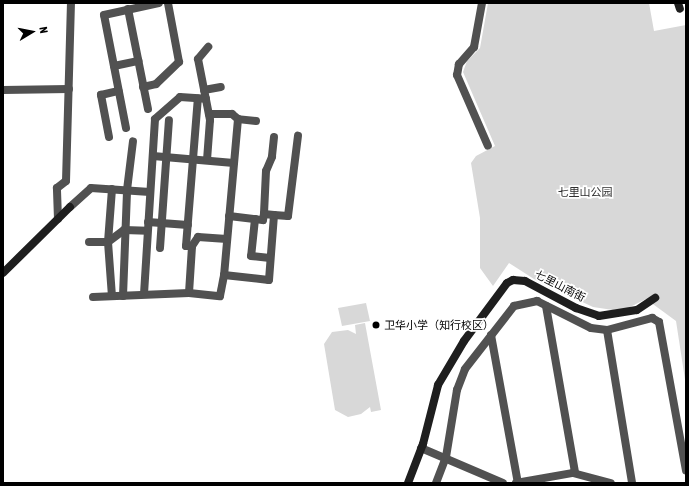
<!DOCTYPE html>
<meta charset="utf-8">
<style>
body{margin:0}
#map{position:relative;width:689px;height:486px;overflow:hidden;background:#fff;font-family:"Asap Condensed","Noto Sans SC",sans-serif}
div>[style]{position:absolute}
.green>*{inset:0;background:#d8d8d8}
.street>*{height:8px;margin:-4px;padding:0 4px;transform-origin:4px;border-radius:4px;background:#515151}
.secondary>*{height:8px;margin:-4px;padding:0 4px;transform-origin:4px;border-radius:4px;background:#1e1e1e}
.dots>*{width:11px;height:11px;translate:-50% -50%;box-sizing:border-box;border:2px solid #fff;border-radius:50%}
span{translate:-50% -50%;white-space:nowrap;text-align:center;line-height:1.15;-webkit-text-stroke:3.5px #fff;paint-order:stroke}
.park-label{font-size:11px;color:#2f2f2f}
.street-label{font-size:11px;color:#000}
.poi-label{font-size:11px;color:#000}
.left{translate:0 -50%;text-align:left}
.frame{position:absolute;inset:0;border:4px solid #000;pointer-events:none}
.north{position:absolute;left:12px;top:12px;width:40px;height:40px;-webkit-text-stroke:3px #fff;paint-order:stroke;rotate:80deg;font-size:11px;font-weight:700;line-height:16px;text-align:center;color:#000}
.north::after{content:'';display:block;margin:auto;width:14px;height:18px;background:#000;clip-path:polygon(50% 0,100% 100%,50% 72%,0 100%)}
</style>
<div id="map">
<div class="green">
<div style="clip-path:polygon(488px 3px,649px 3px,654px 31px,686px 25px,686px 386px,676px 321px,646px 299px,628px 308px,613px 310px,593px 307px,534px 279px,509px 263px,493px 286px,480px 268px,480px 218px,471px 163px,476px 156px,495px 146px,463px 72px,467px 61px,480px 48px)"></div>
<div style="clip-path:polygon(366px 303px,370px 321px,342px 326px,338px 308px)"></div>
<div style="clip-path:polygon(365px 323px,381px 410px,371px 412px,370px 407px,361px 414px,348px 417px,335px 410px,324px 344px,332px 332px,348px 330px,356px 334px,355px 325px)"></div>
</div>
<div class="street">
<div style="left:482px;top:3px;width:45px;rotate:100.3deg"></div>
<div style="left:474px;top:47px;width:23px;rotate:131deg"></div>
<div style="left:459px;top:64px;width:11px;rotate:100deg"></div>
<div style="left:457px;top:75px;width:77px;rotate:66.4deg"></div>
<div style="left:128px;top:9px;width:102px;rotate:78.7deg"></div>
<div style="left:114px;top:66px;width:25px;rotate:-12deg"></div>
<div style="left:143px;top:87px;width:13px;rotate:-13deg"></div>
<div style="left:156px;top:84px;width:32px;rotate:-44deg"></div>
<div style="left:179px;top:62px;width:60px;rotate:-100.6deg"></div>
<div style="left:3px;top:90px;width:66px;rotate:-0.9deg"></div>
<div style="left:204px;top:90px;width:17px;rotate:-10deg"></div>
<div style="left:209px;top:114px;width:23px"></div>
<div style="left:232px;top:114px;width:8px;rotate:40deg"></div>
<div style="left:256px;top:121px;width:18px;rotate:-174deg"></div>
<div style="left:238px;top:119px;width:157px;rotate:95.1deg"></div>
<div style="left:224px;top:275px;width:45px;rotate:6.3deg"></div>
<div style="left:269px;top:280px;width:65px;rotate:-85.6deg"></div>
<div style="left:274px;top:215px;width:14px;rotate:4deg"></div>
<div style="left:288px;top:216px;width:81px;rotate:-82.9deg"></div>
<div style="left:126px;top:128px;width:115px;rotate:-101deg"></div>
<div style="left:104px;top:15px;width:56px;rotate:-12.3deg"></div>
<div style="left:109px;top:137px;width:43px;rotate:-100.8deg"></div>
<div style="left:101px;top:95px;width:18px;rotate:-13deg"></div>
<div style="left:274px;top:137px;width:20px;rotate:96deg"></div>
<div style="left:272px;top:157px;width:15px;rotate:113deg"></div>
<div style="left:266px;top:171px;width:43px;rotate:92.7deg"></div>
<div style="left:264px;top:214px;width:10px;rotate:6deg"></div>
<div style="left:153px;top:156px;width:81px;rotate:4.9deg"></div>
<div style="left:207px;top:160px;width:40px;rotate:-85.7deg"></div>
<div style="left:210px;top:120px;width:62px;rotate:-101.1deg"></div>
<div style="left:198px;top:59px;width:16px;rotate:-50deg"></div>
<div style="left:112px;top:189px;width:53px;rotate:94.3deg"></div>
<div style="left:108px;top:242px;width:54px;rotate:85.8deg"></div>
<div style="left:70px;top:207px;width:28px;rotate:-42deg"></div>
<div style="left:91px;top:188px;width:59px;rotate:3.9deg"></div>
<div style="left:229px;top:216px;width:34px;rotate:7deg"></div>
<div style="left:263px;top:220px;width:6px;rotate:-81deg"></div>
<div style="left:58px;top:219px;width:31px;rotate:-92deg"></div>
<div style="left:57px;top:188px;width:11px;rotate:-38deg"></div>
<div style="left:66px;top:181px;width:178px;rotate:-88.4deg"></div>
<div style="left:255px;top:219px;width:37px;rotate:96deg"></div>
<div style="left:251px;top:256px;width:19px;rotate:6deg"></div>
<div style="left:148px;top:222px;width:40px;rotate:4.3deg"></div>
<div style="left:89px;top:242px;width:19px"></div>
<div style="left:108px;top:242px;width:20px;rotate:-37deg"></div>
<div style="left:124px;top:230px;width:23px;rotate:2deg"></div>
<div style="left:192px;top:246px;width:11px;rotate:-56deg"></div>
<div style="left:198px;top:237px;width:29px;rotate:4deg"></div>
<div style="left:160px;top:248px;width:128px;rotate:-86deg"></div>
<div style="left:189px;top:293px;width:47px;rotate:-86.3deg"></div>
<div style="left:192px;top:246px;width:6px;rotate:180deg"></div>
<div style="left:186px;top:246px;width:148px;rotate:-85.4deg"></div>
<div style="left:144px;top:294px;width:175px;rotate:-86.4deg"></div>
<div style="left:155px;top:119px;width:33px;rotate:-41deg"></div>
<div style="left:180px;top:97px;width:26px;rotate:4deg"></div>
<div style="left:123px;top:296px;width:106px;rotate:-87.8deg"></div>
<div style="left:127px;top:190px;width:49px;rotate:-83deg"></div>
<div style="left:93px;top:297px;width:96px;rotate:-2.4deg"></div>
<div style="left:189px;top:293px;width:31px;rotate:6deg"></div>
<div style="left:220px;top:296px;width:21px;rotate:-79deg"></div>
<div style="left:546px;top:306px;width:169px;rotate:80.1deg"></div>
<div style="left:607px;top:330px;width:155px;rotate:80.7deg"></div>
<div style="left:491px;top:335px;width:150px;rotate:79.7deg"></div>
<div style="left:421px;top:448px;width:89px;rotate:23.1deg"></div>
<div style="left:436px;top:483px;width:28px;rotate:-69deg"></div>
<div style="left:446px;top:457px;width:68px;rotate:-80.7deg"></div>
<div style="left:457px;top:390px;width:22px;rotate:-69deg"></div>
<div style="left:465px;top:369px;width:80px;rotate:-52.1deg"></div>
<div style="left:514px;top:306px;width:24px;rotate:-12deg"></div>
<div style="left:537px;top:301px;width:60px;rotate:26.6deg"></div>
<div style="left:591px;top:328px;width:16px;rotate:7deg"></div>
<div style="left:607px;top:330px;width:47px;rotate:-14.9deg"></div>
<div style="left:652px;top:318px;width:8px;rotate:30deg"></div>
<div style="left:659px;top:322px;width:151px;rotate:79.7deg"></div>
<div style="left:516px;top:483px;width:58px;rotate:-10deg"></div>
<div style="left:573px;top:473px;width:39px;rotate:15deg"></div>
</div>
<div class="secondary">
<div style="left:678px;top:3px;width:6px;rotate:72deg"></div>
<div style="left:3px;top:273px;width:94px;rotate:-44.6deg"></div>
<div style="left:408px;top:483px;width:42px;rotate:-69deg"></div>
<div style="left:423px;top:444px;width:61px;rotate:-75.7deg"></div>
<div style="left:438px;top:385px;width:51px;rotate:-59.4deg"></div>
<div style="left:464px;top:341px;width:72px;rotate:-53.4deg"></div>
<div style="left:507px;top:283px;width:7px;rotate:-27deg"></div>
<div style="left:513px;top:280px;width:12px;rotate:5deg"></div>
<div style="left:525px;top:281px;width:58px;rotate:27.9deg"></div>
<div style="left:576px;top:308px;width:24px;rotate:19deg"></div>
<div style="left:599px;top:316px;width:38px;rotate:-9deg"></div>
<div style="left:637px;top:310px;width:22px;rotate:-34deg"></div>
</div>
<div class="dots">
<div style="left:376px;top:325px;background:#000"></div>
</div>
<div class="park-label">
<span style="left:585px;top:192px">七里山公园</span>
</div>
<div class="street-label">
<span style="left:560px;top:286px;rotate:27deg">七里山南街</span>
</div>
<div class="poi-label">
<span class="left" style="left:384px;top:325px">卫华小学（知行校区）</span>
</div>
<div class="frame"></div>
<div class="north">N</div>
</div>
